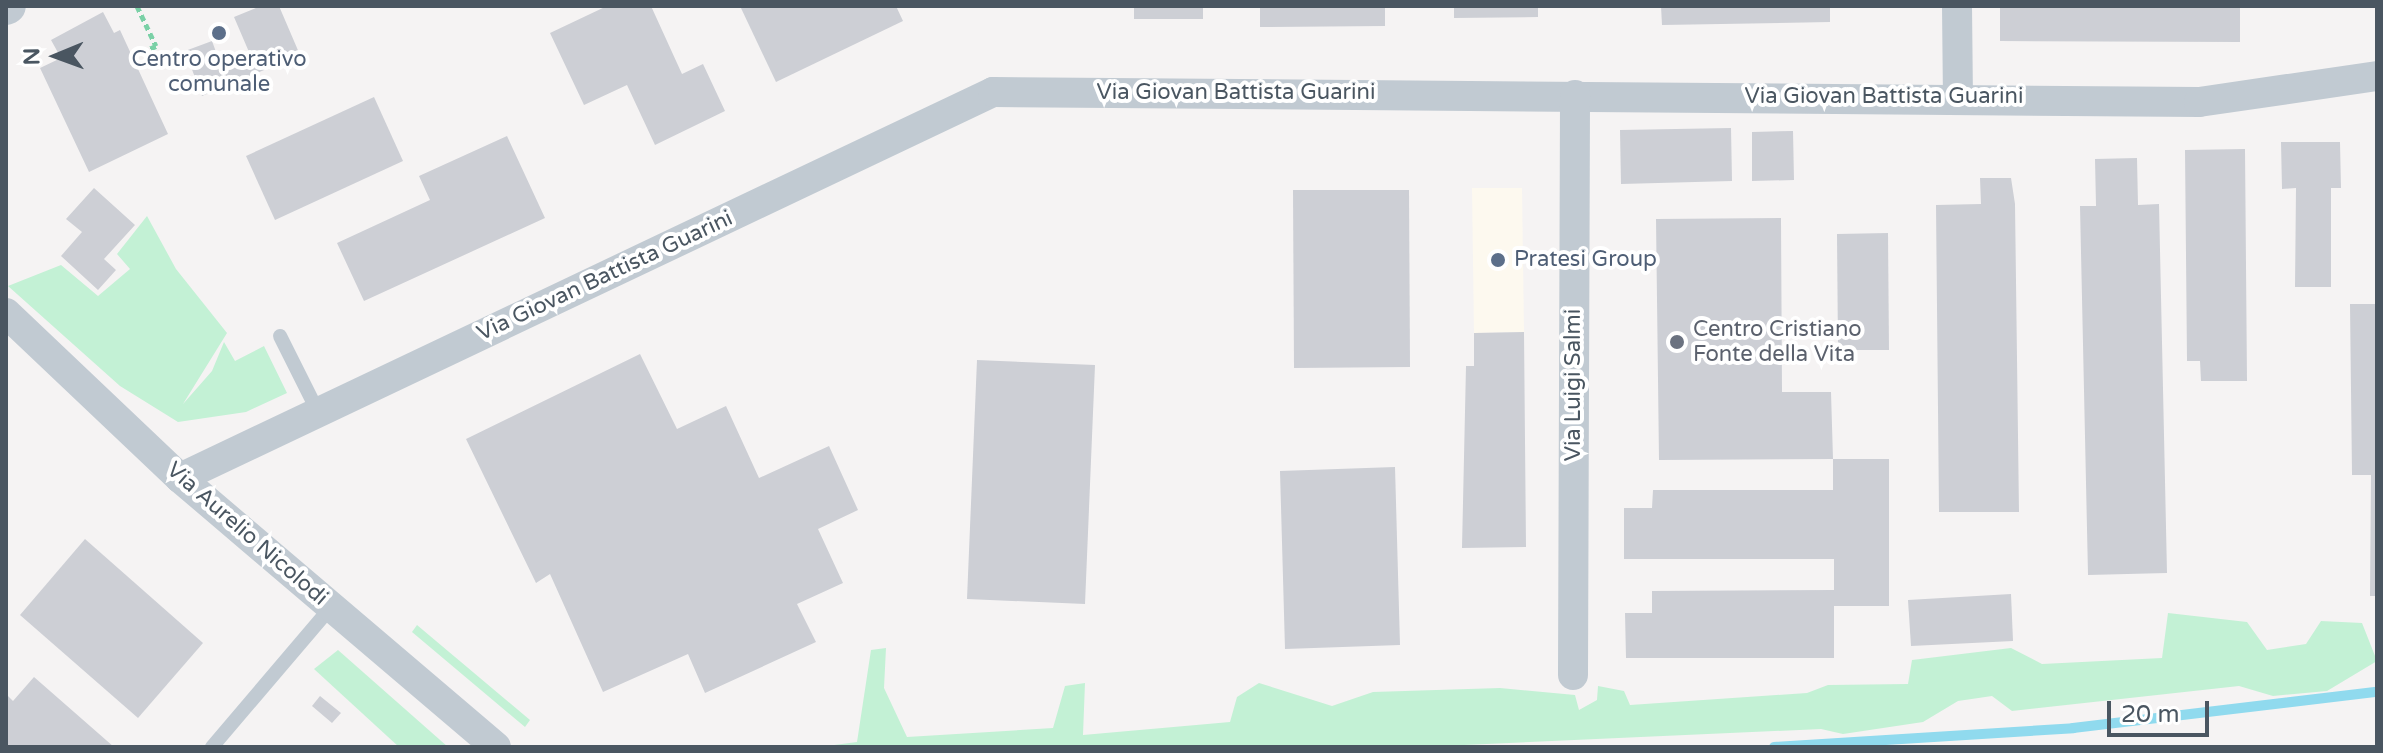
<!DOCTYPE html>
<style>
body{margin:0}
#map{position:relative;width:2383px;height:753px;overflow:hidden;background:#f5f3f3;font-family:"Varela Round",sans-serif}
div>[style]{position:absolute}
.commercial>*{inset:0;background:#fdf9ef}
.green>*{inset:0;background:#c3f1d5}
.stream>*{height:10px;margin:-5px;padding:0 5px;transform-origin:5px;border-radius:5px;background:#90daee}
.building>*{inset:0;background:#cdcfd5}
.path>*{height:5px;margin-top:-2.5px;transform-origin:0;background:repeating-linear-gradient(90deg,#7ad0a6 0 6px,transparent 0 10px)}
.service>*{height:14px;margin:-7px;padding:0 7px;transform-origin:7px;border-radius:7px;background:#c1cad2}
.minor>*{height:30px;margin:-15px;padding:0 15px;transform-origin:15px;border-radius:15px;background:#c1cad2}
.tertiary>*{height:36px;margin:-18px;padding:0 18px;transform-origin:18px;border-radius:18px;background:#c1cad2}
.dots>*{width:22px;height:22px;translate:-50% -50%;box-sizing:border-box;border:4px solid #fff;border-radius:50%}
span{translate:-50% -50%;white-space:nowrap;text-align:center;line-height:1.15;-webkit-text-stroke:8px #fff;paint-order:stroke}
.service-label{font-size:22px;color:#4e5e75}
.left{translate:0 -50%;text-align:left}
.street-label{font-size:22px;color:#4a5661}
.worship-label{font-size:22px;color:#5b616d}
.frame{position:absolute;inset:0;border:8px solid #4a5661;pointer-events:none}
.north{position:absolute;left:16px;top:16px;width:80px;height:80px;-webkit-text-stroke:6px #fff;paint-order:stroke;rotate:269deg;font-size:22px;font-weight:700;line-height:32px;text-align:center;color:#4a5661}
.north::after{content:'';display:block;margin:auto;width:28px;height:36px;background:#4a5661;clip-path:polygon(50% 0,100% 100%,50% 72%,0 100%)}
.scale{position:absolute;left:2107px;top:701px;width:102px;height:36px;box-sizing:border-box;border:4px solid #4a5661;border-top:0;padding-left:10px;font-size:24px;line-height:28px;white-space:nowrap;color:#4a5661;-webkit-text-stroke:6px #fff;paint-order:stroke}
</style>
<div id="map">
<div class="commercial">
<div style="clip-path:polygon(1472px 188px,1522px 188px,1524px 332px,1474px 333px)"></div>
</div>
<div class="green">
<div style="clip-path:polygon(147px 216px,176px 269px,227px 333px,183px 404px,212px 371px,224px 342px,235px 361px,264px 346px,287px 393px,246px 412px,178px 422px,120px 386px,8px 286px,61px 265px,98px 296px,130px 269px,117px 254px)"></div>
<div style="clip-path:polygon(2168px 613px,2247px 622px,2267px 650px,2306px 644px,2321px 621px,2362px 623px,2377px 661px,2327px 691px,2273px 696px,2239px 686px,2012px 711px,1992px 696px,1958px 701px,1923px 722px,1843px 734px,1821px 729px,1419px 747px,819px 747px,857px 742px,871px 650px,886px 648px,884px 688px,907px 737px,1053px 728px,1065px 686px,1085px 683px,1083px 735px,1230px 722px,1237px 697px,1259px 683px,1332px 706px,1373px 692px,1500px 688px,1575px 695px,1579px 710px,1597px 700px,1598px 686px,1624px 691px,1630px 705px,1807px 693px,1828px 685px,1908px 684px,1912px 660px,2011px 648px,2042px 664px,2162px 658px)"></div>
<div style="clip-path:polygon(417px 625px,530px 720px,525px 727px,412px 632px)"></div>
<div style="clip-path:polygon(338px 650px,448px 747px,399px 747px,314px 669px)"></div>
</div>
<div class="stream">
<div style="left:1774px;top:747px;width:300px;rotate:-3.6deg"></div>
<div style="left:2073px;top:728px;width:306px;rotate:-6.8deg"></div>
</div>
<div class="building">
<div style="clip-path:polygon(261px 6px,279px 6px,300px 55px,202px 96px,185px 51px,212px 41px,223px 71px,252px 59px,234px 17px)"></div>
<div style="clip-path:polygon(607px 6px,651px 6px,682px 74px,703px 64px,725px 111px,655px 145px,627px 85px,584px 105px,550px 33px)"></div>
<div style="clip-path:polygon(740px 6px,896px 6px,903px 21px,776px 82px)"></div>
<div style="clip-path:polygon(1134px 6px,1203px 6px,1203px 19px,1134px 19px)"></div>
<div style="clip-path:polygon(1260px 6px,1385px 6px,1385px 26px,1260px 27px)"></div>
<div style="clip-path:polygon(1454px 6px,1538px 6px,1538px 17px,1454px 18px)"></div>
<div style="clip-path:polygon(1661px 6px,1830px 6px,1830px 22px,1662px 25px)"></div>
<div style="clip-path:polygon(2000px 6px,2240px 6px,2240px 42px,2000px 41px)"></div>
<div style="clip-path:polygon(103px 12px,114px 33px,120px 30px,168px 134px,89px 172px,40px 68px,61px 58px,51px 40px)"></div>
<div style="clip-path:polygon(374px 97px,403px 161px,275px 220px,246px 156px)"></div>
<div style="clip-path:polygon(1731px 128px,1732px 181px,1621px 184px,1620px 130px)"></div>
<div style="clip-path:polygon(1793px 131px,1794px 180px,1752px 181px,1752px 132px)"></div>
<div style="clip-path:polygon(507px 136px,545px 218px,364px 301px,337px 243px,430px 200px,419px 176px)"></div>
<div style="clip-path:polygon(2281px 142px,2340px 142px,2341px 188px,2331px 188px,2331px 287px,2295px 287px,2296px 188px,2282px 189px)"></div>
<div style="clip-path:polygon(2245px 149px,2247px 381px,2201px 381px,2200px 361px,2187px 361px,2185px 150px)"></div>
<div style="clip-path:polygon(2137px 158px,2138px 205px,2159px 204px,2167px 573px,2088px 575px,2080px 206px,2096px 206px,2095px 159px)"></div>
<div style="clip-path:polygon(1980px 178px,2011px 178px,2015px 204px,2019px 512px,1939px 512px,1936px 205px,1981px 204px)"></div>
<div style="clip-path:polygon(94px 188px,135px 225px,104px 259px,116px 270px,98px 290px,61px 256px,82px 232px,66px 219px)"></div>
<div style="clip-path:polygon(1293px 190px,1409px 190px,1410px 367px,1294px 368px)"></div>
<div style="clip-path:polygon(1781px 218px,1782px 392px,1831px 392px,1833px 459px,1659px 460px,1656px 219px)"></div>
<div style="clip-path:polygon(1888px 233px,1889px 350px,1838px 350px,1837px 234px)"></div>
<div style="clip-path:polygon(2350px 304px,2377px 304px,2377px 596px,2370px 596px,2371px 475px,2352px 475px)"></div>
<div style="clip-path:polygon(1524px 332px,1526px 547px,1462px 548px,1466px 366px,1474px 366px,1474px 333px)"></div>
<div style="clip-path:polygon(640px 354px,677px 429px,726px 406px,759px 478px,829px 446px,858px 510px,818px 529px,843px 583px,797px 604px,816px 642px,705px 693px,688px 654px,603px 692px,550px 574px,536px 583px,466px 439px)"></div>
<div style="clip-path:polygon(977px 360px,1095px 365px,1085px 604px,967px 599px)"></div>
<div style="clip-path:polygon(1833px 459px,1889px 459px,1889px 606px,1834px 606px,1834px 658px,1626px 658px,1625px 613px,1652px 613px,1652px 591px,1834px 590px,1834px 559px,1624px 559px,1624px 508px,1652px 508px,1653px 490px,1833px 490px)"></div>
<div style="clip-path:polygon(1395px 467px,1400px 645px,1285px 649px,1280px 471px)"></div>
<div style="clip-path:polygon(85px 539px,203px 643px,138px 718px,20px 615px)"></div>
<div style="clip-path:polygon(2011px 594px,2013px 641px,1911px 646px,1908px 600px)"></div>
<div style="clip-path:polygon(34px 677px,114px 747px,6px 747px,6px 694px,13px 701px)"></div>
<div style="clip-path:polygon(320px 696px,341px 713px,332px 723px,312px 706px)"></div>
</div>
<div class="path">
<div style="left:137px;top:6px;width:44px;rotate:64.6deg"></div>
<div style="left:156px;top:46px;width:12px;rotate:156deg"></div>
</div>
<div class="service">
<div style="left:280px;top:336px;width:85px;rotate:63.4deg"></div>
<div style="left:212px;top:747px;width:184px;rotate:-49.6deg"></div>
</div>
<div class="minor">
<div style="left:1957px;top:6px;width:91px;rotate:89.4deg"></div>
<div style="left:6px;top:313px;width:240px;rotate:43.5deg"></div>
<div style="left:180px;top:478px;width:415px;rotate:40.4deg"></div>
<div style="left:180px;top:478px;width:900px;rotate:-25.4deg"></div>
<div style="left:993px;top:92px;width:1206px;rotate:0.48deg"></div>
<div style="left:2199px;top:102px;width:180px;rotate:-8.3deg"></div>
<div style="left:1573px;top:675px;width:580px;rotate:-89.8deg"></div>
</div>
<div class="tertiary">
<div style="left:6px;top:7px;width:2px;rotate:-27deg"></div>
</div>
<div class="dots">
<div style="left:219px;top:33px;background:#5c6f8a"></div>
<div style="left:1498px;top:260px;background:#5c6f8a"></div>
<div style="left:1677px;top:342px;background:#6b7280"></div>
</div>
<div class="service-label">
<span style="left:219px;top:72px">Centro operativo<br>comunale</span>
<span class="left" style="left:1514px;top:260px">Pratesi Group</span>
</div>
<div class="street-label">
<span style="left:1236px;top:93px">Via Giovan Battista Guarini</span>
<span style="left:1884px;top:97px">Via Giovan Battista Guarini</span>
<span style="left:605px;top:276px;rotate:-25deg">Via Giovan Battista Guarini</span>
<span style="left:1574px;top:385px;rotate:-90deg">Via Luigi Salmi</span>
<span style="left:247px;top:534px;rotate:41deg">Via Aurelio Nicolodi</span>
</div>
<div class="worship-label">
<span class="left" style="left:1693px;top:342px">Centro Cristiano<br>Fonte della Vita</span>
</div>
<div class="frame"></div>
<div class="north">N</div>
<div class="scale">20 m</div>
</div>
